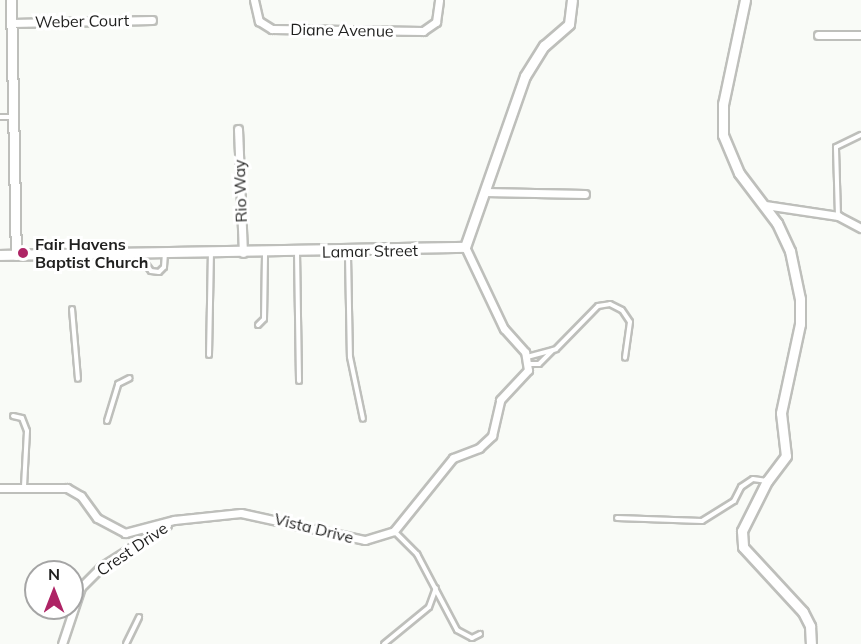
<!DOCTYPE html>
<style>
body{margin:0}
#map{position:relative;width:861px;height:644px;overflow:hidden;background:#f9fbf7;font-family:Mulish,sans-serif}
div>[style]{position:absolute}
.roads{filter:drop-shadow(2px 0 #bebfbb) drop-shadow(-2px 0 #bebfbb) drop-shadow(0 2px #bebfbb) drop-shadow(0 -2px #bebfbb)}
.service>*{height:4px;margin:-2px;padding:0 2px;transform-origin:2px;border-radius:2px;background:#fff}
.minor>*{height:7px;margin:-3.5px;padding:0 3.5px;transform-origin:3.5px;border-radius:3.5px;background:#fff}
.tertiary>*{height:9px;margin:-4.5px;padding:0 4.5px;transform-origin:4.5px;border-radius:4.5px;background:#fff}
.dots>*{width:16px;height:16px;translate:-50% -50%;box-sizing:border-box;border:3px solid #fff;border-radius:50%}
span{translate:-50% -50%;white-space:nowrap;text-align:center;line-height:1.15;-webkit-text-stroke:6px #fff;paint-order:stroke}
.street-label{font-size:16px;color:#1f1f1e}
.poi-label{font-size:16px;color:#1f1f1e;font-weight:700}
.left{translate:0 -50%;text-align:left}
.north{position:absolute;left:24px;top:560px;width:60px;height:60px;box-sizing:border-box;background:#fff;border:2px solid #a5a5a5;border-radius:50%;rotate:0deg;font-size:16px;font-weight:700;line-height:24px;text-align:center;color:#1f1f1e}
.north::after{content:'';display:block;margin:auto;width:21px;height:27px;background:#ae2465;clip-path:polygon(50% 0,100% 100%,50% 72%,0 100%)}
</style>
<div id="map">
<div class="roads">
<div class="service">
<div style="left:0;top:117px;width:12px"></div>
<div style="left:838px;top:216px;width:69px;rotate:-91.7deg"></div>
<div style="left:836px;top:147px;width:28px;rotate:-26deg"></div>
<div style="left:297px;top:252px;width:129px;rotate:89.1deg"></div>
<div style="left:352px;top:252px;width:6px;rotate:135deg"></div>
<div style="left:348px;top:256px;width:101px;rotate:88.9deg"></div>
<div style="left:350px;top:357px;width:63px;rotate:78.2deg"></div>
<div style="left:139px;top:255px;width:20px;rotate:53deg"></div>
<div style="left:151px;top:271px;width:8px;rotate:7deg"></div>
<div style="left:159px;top:272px;width:7px;rotate:-45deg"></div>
<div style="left:164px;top:267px;width:13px;rotate:-86deg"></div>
<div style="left:72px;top:309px;width:70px;rotate:85.1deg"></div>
<div style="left:258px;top:325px;width:8px;rotate:-45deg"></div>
<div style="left:264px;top:319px;width:66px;rotate:-89.1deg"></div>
<div style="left:209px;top:355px;width:101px;rotate:-88.9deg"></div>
<div style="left:527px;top:357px;width:30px;rotate:-15deg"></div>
<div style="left:556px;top:349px;width:60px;rotate:-45.7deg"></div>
<div style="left:598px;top:306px;width:12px;rotate:-9deg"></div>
<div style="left:610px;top:304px;width:13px;rotate:27deg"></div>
<div style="left:622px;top:310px;width:14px;rotate:56deg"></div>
<div style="left:630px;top:322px;width:36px;rotate:98deg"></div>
<div style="left:528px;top:364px;width:11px"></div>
<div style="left:539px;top:364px;width:20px;rotate:-45deg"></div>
<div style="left:13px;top:416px;width:9px;rotate:13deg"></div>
<div style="left:22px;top:418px;width:14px;rotate:69deg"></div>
<div style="left:27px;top:431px;width:56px;rotate:93.1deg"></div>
<div style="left:107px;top:421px;width:39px;rotate:-73deg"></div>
<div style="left:118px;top:384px;width:13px;rotate:-27deg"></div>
<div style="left:617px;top:518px;width:85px;rotate:2deg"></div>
<div style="left:702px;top:521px;width:38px;rotate:-32deg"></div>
<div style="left:734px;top:501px;width:16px;rotate:-63deg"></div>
<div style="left:741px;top:487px;width:14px;rotate:-34deg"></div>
<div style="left:753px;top:479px;width:14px;rotate:8deg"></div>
<div style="left:394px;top:531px;width:33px;rotate:45deg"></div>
<div style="left:417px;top:554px;width:86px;rotate:62.2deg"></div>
<div style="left:457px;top:630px;width:17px;rotate:28deg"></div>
<div style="left:472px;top:638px;width:9px;rotate:-27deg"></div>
<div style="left:126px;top:644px;width:30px;rotate:-64deg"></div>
<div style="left:384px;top:644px;width:58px;rotate:-39.4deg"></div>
<div style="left:429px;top:607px;width:20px;rotate:-70deg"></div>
</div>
<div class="minor">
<div style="left:254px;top:0;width:22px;rotate:77deg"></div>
<div style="left:259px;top:21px;width:15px;rotate:32deg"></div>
<div style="left:272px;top:29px;width:151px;rotate:0.8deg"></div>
<div style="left:423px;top:31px;width:16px;rotate:-35deg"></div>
<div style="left:436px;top:22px;width:22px;rotate:-82deg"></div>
<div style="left:12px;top:23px;width:140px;rotate:-1.2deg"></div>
<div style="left:818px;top:35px;width:43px"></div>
<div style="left:238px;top:129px;width:124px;rotate:87.7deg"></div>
<div style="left:485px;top:192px;width:100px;rotate:1.1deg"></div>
<div style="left:765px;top:205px;width:74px;rotate:8.6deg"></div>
<div style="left:838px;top:216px;width:26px;rotate:28deg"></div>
<div style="left:0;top:488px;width:67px"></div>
<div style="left:67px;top:488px;width:16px;rotate:30deg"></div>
<div style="left:81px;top:496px;width:27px;rotate:54deg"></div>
<div style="left:97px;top:518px;width:32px;rotate:28deg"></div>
<div style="left:125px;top:533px;width:51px;rotate:-14.9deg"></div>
<div style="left:174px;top:520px;width:67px;rotate:-6deg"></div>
<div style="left:241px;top:513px;width:127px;rotate:12.3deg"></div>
<div style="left:365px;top:540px;width:30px;rotate:-17deg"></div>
<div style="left:394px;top:531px;width:94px;rotate:-51.1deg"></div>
<div style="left:453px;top:458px;width:28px;rotate:-21deg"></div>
<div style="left:479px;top:448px;width:18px;rotate:-43deg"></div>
<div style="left:492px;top:436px;width:37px;rotate:-77deg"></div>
<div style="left:500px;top:400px;width:41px;rotate:-47deg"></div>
<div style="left:528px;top:370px;width:18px;rotate:-99deg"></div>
<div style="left:525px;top:352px;width:31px;rotate:-132deg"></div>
<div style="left:504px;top:329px;width:91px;rotate:-115.4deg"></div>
<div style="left:62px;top:644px;width:60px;rotate:-71.6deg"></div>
<div style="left:81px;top:587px;width:28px;rotate:-45deg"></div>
<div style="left:101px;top:567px;width:78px;rotate:-32.5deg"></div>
</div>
<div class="tertiary">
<div style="left:11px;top:0;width:255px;rotate:88.9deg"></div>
<div style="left:745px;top:0;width:106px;rotate:101.9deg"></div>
<div style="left:723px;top:104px;width:31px;rotate:90deg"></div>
<div style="left:723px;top:135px;width:41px;rotate:67.2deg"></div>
<div style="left:739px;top:173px;width:63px;rotate:52.8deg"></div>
<div style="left:777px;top:223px;width:31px;rotate:65deg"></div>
<div style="left:790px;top:251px;width:49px;rotate:78.2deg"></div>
<div style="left:800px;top:299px;width:25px;rotate:90deg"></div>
<div style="left:800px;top:324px;width:91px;rotate:102.1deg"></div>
<div style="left:781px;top:413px;width:43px;rotate:83.4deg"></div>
<div style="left:786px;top:456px;width:31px;rotate:127deg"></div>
<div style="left:767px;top:481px;width:56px;rotate:116.6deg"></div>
<div style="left:742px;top:531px;width:16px;rotate:86deg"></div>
<div style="left:743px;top:547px;width:88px;rotate:47.3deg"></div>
<div style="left:803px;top:612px;width:16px;rotate:63deg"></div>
<div style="left:810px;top:626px;width:18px;rotate:87deg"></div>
<div style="left:0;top:255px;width:465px;rotate:-1deg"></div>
<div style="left:465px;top:247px;width:181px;rotate:-70.7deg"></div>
<div style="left:525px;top:76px;width:36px;rotate:-58deg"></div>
<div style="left:544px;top:46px;width:33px;rotate:-41deg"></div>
<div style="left:569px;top:24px;width:24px;rotate:-83deg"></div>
</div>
</div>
<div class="dots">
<div style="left:23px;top:253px;background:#ae2465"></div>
</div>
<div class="street-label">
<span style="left:82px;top:21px;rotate:-1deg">Weber Court</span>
<span style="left:342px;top:30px;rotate:1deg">Diane Avenue</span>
<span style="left:240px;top:191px;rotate:-92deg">Rio Way</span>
<span style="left:370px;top:251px;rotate:-1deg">Lamar Street</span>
<span style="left:314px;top:528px;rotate:14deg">Vista Drive</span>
<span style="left:132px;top:549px;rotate:-34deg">Crest Drive</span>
</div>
<div class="poi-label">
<span class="left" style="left:35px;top:253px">Fair Havens<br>Baptist Church</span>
</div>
<div class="north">N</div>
</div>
